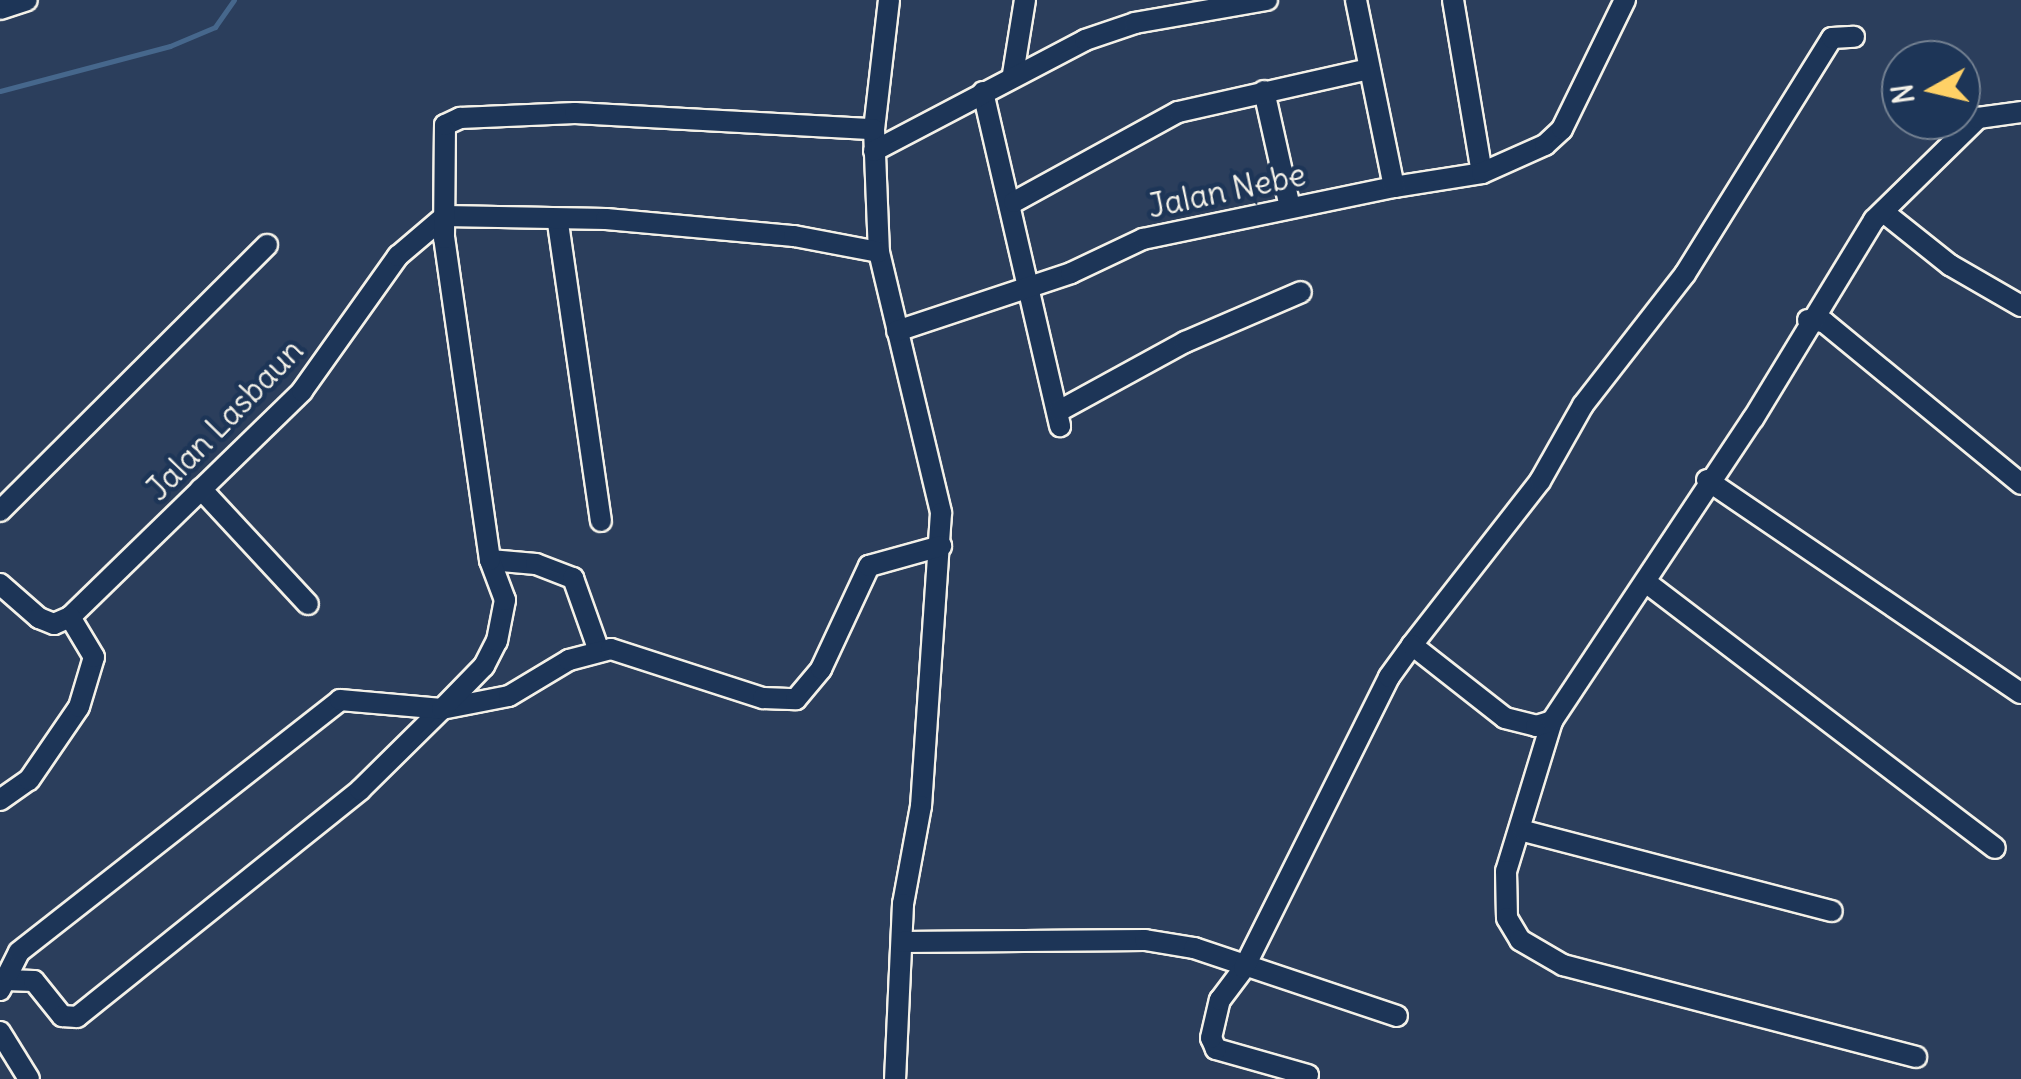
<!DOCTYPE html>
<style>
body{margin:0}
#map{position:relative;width:2021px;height:1079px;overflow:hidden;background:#2b3e5c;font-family:Delius,sans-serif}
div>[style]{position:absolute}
.stream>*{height:5px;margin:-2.5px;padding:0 2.5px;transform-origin:2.5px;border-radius:2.5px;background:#46678c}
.roads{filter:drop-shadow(2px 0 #f4f1e8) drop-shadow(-2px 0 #f4f1e8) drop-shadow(0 2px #f4f1e8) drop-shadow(0 -2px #f4f1e8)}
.street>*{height:20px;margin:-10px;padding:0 10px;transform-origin:10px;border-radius:10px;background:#1d3557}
span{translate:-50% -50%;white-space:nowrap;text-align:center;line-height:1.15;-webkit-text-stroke:9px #1d3557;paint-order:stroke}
.street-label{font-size:32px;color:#f4f1e8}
.north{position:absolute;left:1881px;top:40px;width:100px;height:100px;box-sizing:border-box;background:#1d3557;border:2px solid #738091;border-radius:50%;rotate:262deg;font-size:28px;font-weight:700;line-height:40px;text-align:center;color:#f4f1e8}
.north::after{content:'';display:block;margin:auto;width:35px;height:45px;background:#ffd166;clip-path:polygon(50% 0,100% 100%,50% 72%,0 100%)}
</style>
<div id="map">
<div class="stream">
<div style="left:0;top:91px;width:176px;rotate:-14.8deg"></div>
<div style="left:170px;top:46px;width:49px;rotate:-22.9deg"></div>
<div style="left:215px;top:27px;width:33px;rotate:-55deg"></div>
</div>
<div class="roads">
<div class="street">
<div style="left:889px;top:0;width:130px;rotate:96.6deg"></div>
<div style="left:874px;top:129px;width:123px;rotate:87.7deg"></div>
<div style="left:879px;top:252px;width:268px;rotate:76.6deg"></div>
<div style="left:941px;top:513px;width:294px;rotate:93.9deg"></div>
<div style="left:921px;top:806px;width:100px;rotate:100.4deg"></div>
<div style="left:903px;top:904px;width:175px;rotate:92.6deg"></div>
<div style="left:1453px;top:0;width:175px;rotate:80.5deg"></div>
<div style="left:0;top:9px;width:28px;rotate:-18deg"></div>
<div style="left:1013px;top:74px;width:75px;rotate:-80.8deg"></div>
<div style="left:1264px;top:91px;width:119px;rotate:77.4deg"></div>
<div style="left:983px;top:92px;width:343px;rotate:77deg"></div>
<div style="left:874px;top:151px;width:238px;rotate:-27.7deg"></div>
<div style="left:1085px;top:40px;width:53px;rotate:-18.8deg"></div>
<div style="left:1135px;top:23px;width:134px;rotate:-9.9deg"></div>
<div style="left:1394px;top:187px;width:89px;rotate:-9deg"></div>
<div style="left:1482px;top:173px;width:69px;rotate:-24deg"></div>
<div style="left:1545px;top:145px;width:23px;rotate:-43deg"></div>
<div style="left:1562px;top:129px;width:144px;rotate:-64deg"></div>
<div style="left:1014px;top:202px;width:187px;rotate:-28.8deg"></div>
<div style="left:1178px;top:112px;width:196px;rotate:-12.7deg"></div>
<div style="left:1886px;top:214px;width:82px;rotate:38.6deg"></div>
<div style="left:1950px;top:265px;width:82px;rotate:30deg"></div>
<div style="left:558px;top:223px;width:301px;rotate:81.8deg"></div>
<div style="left:1808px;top:320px;width:16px;rotate:7deg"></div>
<div style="left:1824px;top:322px;width:255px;rotate:39.4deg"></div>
<div style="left:897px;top:331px;width:183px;rotate:-18.4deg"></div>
<div style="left:1071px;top:273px;width:80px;rotate:-25.3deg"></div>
<div style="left:1143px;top:239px;width:256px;rotate:-11.7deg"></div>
<div style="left:1394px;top:187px;width:191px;rotate:-101.5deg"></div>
<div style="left:1059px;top:411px;width:144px;rotate:-28.7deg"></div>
<div style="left:1185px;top:342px;width:126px;rotate:-23.3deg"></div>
<div style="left:1707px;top:480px;width:379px;rotate:34.2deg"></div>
<div style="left:201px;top:489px;width:157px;rotate:47.1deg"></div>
<div style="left:0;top:511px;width:377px;rotate:-44.9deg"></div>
<div style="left:490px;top:560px;width:46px;rotate:5deg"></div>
<div style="left:536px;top:564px;width:40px;rotate:21deg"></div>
<div style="left:573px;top:578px;width:77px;rotate:70.4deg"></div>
<div style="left:1647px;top:583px;width:437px;rotate:37.3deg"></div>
<div style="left:0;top:584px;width:52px;rotate:41.1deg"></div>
<div style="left:39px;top:618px;width:16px;rotate:22deg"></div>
<div style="left:54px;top:624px;width:17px;rotate:-24deg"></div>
<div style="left:70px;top:617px;width:324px;rotate:-44.2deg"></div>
<div style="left:302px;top:391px;width:166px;rotate:-54.6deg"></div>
<div style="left:398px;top:256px;width:62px;rotate:-40.4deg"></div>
<div style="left:445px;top:216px;width:161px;rotate:1.1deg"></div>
<div style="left:606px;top:219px;width:189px;rotate:5.2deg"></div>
<div style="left:794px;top:236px;width:86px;rotate:10.7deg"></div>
<div style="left:1412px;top:645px;width:208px;rotate:-52deg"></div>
<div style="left:1540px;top:481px;width:87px;rotate:-60.5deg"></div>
<div style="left:1583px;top:405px;width:166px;rotate:-52.1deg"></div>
<div style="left:1685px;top:274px;width:278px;rotate:-58.1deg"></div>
<div style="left:1832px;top:38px;width:22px;rotate:-3deg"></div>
<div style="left:1552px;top:721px;width:157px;rotate:107deg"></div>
<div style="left:1506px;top:871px;width:47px;rotate:88.8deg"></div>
<div style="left:1507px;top:918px;width:26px;rotate:59deg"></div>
<div style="left:1520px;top:940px;width:50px;rotate:30.2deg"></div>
<div style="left:1563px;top:965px;width:365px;rotate:14.6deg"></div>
<div style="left:0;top:800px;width:35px;rotate:-35deg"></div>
<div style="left:29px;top:780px;width:88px;rotate:-55.6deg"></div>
<div style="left:79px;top:707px;width:52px;rotate:-73.3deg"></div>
<div style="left:94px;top:657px;width:47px;rotate:-121deg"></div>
<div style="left:1524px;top:831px;width:318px;rotate:14.6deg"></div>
<div style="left:902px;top:942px;width:243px;rotate:-0.5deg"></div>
<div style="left:1145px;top:940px;width:50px;rotate:9.3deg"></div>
<div style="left:1194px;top:948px;width:214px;rotate:18.5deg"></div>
<div style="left:5px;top:980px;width:29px;rotate:2deg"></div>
<div style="left:34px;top:981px;width:45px;rotate:51.3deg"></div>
<div style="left:62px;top:1016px;width:15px;rotate:4deg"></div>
<div style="left:77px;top:1017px;width:363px;rotate:-38.7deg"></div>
<div style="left:360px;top:790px;width:115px;rotate:-44.6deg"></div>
<div style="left:442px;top:709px;width:68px;rotate:-11deg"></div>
<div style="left:509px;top:696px;width:70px;rotate:-31deg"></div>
<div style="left:569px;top:660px;width:43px;rotate:-14.7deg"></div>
<div style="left:611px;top:649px;width:160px;rotate:17.9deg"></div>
<div style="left:763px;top:698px;width:33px;rotate:2deg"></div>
<div style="left:796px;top:699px;width:39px;rotate:-50deg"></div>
<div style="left:821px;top:669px;width:114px;rotate:-65deg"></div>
<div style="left:869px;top:566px;width:75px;rotate:-15.5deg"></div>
<div style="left:0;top:990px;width:42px;rotate:-63.4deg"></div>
<div style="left:19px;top:952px;width:408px;rotate:-38.1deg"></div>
<div style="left:340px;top:700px;width:102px;rotate:5deg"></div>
<div style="left:442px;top:709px;width:60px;rotate:-45.7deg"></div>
<div style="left:484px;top:666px;width:28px;rotate:-63deg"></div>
<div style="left:497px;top:641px;width:42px;rotate:-79deg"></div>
<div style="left:505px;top:600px;width:43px;rotate:-110.6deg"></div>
<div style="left:490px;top:560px;width:325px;rotate:-98.1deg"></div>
<div style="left:444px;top:238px;width:113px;rotate:-89.5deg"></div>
<div style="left:445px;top:125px;width:17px;rotate:-25deg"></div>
<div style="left:460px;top:118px;width:115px;rotate:-2.5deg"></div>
<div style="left:575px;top:113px;width:299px;rotate:3.1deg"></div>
<div style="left:0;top:1032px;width:55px;rotate:58.3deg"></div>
<div style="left:1308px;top:1075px;width:96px;rotate:-164.2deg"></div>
<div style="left:1216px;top:1049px;width:12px;rotate:-114deg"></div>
<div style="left:1211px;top:1038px;width:39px;rotate:-77deg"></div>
<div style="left:1220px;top:1000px;width:40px;rotate:-53deg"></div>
<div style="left:1244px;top:968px;width:325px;rotate:-63.5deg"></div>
<div style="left:1389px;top:677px;width:39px;rotate:-54deg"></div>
<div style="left:1412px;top:645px;width:118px;rotate:38.1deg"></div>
<div style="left:1505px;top:718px;width:32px;rotate:14deg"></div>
<div style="left:1536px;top:726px;width:17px;rotate:-17deg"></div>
<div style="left:1552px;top:721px;width:363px;rotate:-56.4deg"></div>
<div style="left:1753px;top:419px;width:233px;rotate:-58.7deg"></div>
<div style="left:1874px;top:220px;width:146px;rotate:-44.4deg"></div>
<div style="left:1978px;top:118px;width:43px;rotate:-7.9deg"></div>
</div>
</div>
<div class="street-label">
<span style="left:1227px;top:191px;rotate:-12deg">Jalan Nebe</span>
<span style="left:225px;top:420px;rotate:-46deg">Jalan Lasbaun</span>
</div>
<div class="north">N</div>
</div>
